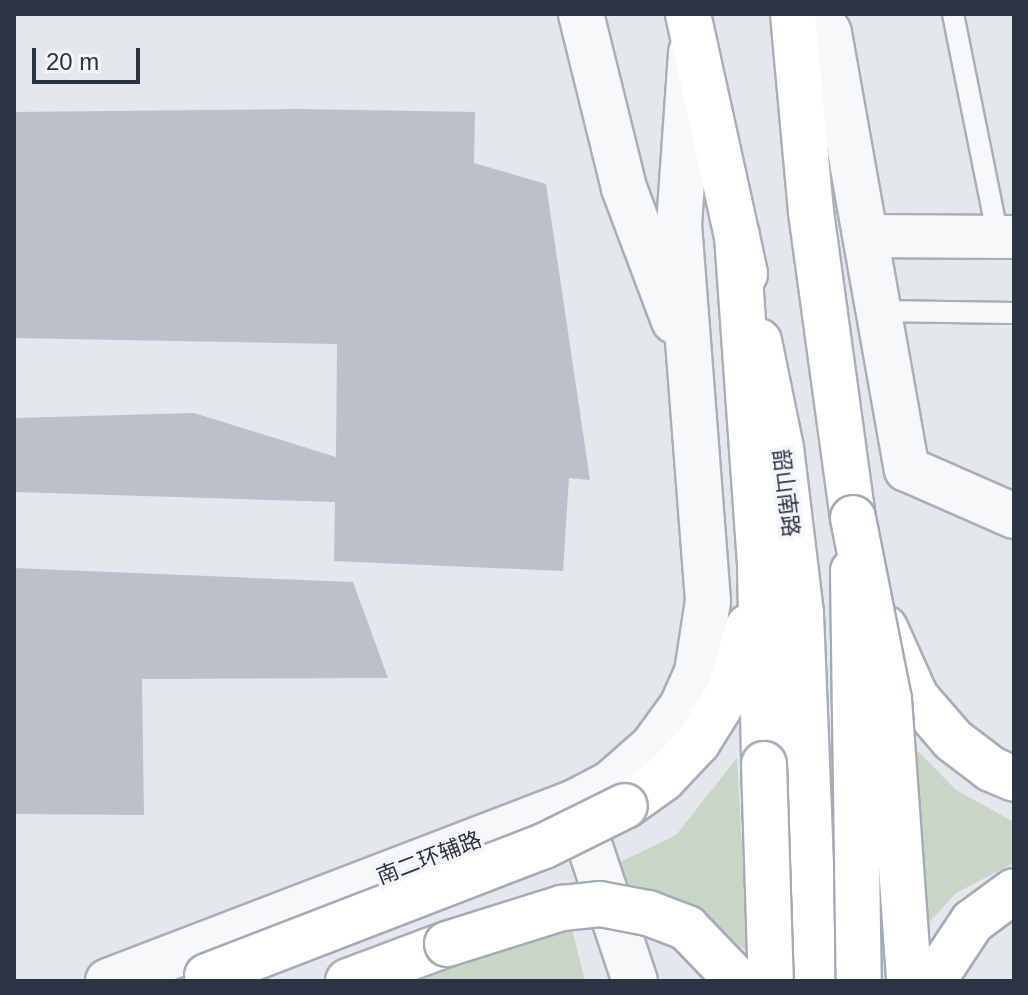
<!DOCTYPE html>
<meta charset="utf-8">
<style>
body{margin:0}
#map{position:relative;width:1028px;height:995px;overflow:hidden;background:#e4e7ec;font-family:Helvetica,"Noto Sans SC",sans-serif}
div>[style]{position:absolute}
.green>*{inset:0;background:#c9d6c5}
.building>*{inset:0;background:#bbc0ca}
.roads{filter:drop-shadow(2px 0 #a9aeb7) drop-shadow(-2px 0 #a9aeb7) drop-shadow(0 2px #a9aeb7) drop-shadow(0 -2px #a9aeb7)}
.service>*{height:20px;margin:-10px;padding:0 10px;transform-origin:10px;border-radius:10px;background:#f7f8fa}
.minor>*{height:42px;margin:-21px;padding:0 21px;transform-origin:21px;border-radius:21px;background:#f7f8fa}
.tertiary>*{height:44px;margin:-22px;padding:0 22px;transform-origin:22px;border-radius:22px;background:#f7f8fa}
.primary>*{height:44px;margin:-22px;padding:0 22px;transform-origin:22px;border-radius:22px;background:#fff}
.trunk>*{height:44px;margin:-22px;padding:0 22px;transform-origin:22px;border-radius:22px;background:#fff}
.bridges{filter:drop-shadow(2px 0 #a3abb8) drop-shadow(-2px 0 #a3abb8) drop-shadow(0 2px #a3abb8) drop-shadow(0 -2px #a3abb8)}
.primary-bridge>*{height:44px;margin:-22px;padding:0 22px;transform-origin:22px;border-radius:22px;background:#fff}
.trunk-bridge>*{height:44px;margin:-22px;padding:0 22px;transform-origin:22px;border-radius:22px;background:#fff}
span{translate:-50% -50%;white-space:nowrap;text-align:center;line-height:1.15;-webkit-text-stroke:8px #f4f6f9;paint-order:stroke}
.street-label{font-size:22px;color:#2b3445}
.frame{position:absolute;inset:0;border:16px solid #2b3445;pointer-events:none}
.scale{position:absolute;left:32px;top:48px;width:108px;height:36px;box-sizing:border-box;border:4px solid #2b3445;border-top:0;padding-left:10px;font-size:24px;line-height:28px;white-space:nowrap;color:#2b3445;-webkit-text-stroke:6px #f4f6f9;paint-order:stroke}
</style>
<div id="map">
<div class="green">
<div style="clip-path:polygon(917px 750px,956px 790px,1014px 822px,1014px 863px,956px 893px,925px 927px)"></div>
<div style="clip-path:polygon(737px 758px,748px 952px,687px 905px,640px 887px,577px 883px,676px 835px)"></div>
<div style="clip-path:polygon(572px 929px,585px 981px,387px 981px)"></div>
</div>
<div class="building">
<div style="clip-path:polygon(300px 109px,475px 112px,474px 163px,546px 184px,590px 480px,569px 478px,563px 571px,334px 561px,335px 502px,14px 492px,14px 418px,194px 413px,336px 457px,337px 344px,14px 338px,14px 112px)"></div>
<div style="clip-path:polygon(14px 568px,353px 582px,388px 678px,142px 679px,144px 815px,14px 814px)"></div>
</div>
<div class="roads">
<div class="service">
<div style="left:953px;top:14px;width:227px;rotate:78.6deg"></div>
<div style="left:880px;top:311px;width:134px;rotate:0.9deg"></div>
</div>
<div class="minor">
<div style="left:866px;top:236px;width:148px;rotate:0.4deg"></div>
</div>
<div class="tertiary">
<div style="left:581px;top:14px;width:179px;rotate:76.1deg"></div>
<div style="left:624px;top:188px;width:142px;rotate:69.4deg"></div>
<div style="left:818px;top:14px;width:22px;rotate:60deg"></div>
<div style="left:829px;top:33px;width:443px;rotate:79.9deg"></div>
<div style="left:907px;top:469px;width:117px;rotate:23.7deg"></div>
<div style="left:575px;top:802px;width:189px;rotate:71.5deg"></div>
<div style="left:108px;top:981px;width:500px;rotate:-20.97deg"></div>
<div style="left:575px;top:802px;width:41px;rotate:-27.8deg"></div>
<div style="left:611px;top:783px;width:56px;rotate:-41.4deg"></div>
<div style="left:653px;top:746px;width:49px;rotate:-54.1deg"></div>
<div style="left:682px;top:706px;width:37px;rotate:-66deg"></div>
<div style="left:697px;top:672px;width:72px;rotate:-81.2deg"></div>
<div style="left:708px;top:601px;width:377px;rotate:-94.4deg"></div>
<div style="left:679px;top:225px;width:173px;rotate:-86deg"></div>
</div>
<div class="primary">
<div style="left:688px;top:14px;width:266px;rotate:77.6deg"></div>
<div style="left:793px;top:14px;width:199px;rotate:84.8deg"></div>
<div style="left:811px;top:212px;width:309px;rotate:82.2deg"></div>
<div style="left:759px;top:341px;width:109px;rotate:78.4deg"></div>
<div style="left:781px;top:448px;width:167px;rotate:83.1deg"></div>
<div style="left:801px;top:614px;width:367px;rotate:87.7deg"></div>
</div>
<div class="trunk">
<div style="left:737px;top:235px;width:332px;rotate:86deg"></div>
<div style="left:760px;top:566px;width:198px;rotate:88.8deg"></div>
<div style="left:885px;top:628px;width:76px;rotate:65.8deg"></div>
<div style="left:916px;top:697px;width:57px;rotate:49.3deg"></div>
<div style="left:953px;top:740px;width:48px;rotate:37.3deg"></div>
<div style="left:991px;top:769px;width:25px;rotate:23deg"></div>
<div style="left:625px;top:806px;width:47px;rotate:-35.4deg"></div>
<div style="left:663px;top:779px;width:51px;rotate:-46.6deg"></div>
<div style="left:698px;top:742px;width:59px;rotate:-58.2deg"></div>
<div style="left:729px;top:692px;width:68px;rotate:-73.7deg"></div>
<div style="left:348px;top:981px;width:106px;rotate:-20.5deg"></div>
</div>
</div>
<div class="bridges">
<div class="primary-bridge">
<div style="left:853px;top:571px;width:410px;rotate:89.2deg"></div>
</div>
<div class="trunk-bridge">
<div style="left:853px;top:518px;width:185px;rotate:78.8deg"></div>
<div style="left:889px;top:699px;width:283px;rotate:85.9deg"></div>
<div style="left:764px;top:764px;width:217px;rotate:88.2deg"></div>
<div style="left:447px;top:944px;width:121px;rotate:-17.4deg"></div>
<div style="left:562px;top:908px;width:38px;rotate:-6deg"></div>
<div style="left:600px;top:904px;width:49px;rotate:10.6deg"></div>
<div style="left:648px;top:913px;width:42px;rotate:21deg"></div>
<div style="left:687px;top:928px;width:74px;rotate:46.1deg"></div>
<div style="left:207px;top:976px;width:361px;rotate:-21.1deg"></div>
<div style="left:544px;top:846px;width:90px;rotate:-26.3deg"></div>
<div style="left:933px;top:981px;width:71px;rotate:-56.5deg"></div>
<div style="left:972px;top:922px;width:52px;rotate:-36.4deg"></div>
</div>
</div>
<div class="street-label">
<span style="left:786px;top:493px;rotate:83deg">韶山南路</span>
<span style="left:429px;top:858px;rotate:-21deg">南二环辅路</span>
</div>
<div class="frame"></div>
<div class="scale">20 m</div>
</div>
